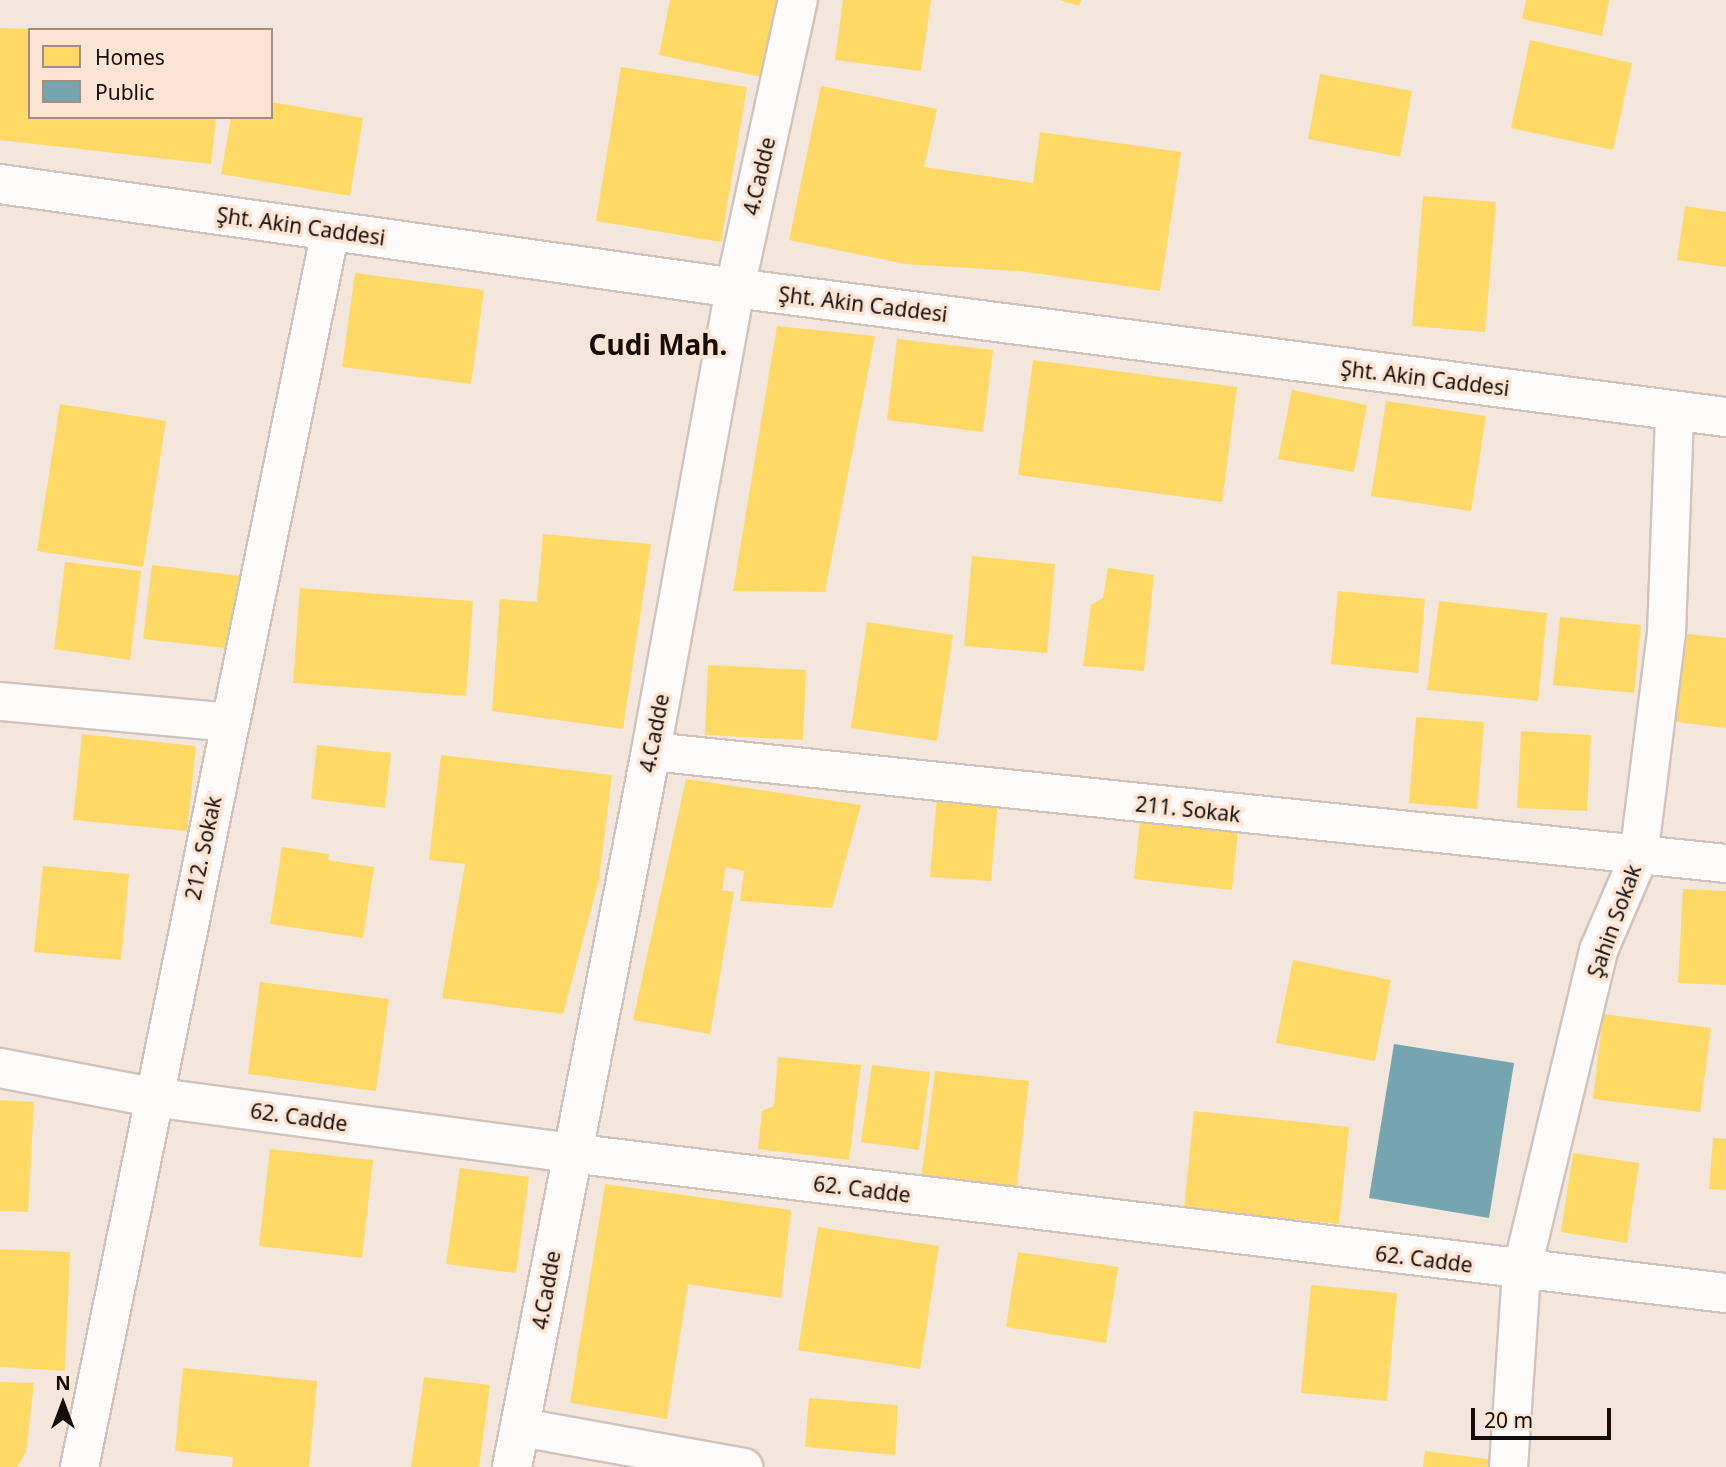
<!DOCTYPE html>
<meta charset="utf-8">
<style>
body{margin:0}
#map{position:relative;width:1726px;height:1467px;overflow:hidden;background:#f3e6dd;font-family:"Noto Sans",sans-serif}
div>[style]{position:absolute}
.homes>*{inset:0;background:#ffd966}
.public>*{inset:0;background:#76a5af}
.roads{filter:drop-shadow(2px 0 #cfc4bd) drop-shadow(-2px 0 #cfc4bd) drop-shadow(0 2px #cfc4bd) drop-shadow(0 -2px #cfc4bd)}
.minor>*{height:37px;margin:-18.5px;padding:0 18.5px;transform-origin:18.5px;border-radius:18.5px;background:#fdfbfa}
.tertiary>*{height:38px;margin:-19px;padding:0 19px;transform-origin:19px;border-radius:19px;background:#fdfbfa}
span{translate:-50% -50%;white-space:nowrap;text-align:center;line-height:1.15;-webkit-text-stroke:7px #fce4d4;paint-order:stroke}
.street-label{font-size:21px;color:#150d08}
.district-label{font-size:28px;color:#150d08;font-weight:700}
.legend{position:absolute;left:28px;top:28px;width:245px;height:91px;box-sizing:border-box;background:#fce4d4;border:2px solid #a08e82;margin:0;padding:9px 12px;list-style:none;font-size:21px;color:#150d08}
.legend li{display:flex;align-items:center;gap:14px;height:35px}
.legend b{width:35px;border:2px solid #a08e82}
.north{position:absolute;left:28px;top:1369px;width:70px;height:70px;-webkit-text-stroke:5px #fce4d4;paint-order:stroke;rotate:0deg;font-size:19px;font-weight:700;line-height:28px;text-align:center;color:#150d08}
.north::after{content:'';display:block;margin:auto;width:24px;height:32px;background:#150d08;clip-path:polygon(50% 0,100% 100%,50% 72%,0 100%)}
.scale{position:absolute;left:1471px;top:1408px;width:140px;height:32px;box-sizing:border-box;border:4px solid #150d08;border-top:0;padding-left:9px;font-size:21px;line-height:24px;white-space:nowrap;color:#150d08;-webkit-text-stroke:5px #fce4d4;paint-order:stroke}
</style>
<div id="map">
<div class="homes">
<div style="clip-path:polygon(670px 0,778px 0,761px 77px,659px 55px)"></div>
<div style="clip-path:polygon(843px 0,931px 0,921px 71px,835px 60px)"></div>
<div style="clip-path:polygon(1060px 0,1081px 0,1079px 6px)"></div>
<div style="clip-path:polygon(1526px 0,1609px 0,1602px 36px,1522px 19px)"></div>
<div style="clip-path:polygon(0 28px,30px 29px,30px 117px,216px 117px,211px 164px,0 140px)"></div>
<div style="clip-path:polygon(1530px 40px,1632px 63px,1613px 150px,1511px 128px)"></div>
<div style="clip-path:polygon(621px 67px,747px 87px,721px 242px,596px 221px)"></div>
<div style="clip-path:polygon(1320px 74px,1412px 91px,1400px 157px,1308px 139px)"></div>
<div style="clip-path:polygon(821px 86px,937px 109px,924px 167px,1033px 183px,1040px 132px,1181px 152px,1160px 291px,1020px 271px,905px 264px,789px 240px)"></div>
<div style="clip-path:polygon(271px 102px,363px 118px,350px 196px,221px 174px,231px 117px,271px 117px)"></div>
<div style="clip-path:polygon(1423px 196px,1496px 202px,1485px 332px,1412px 326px)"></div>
<div style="clip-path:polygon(1685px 206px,1726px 212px,1726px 267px,1677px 260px)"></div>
<div style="clip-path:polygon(355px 273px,484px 290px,471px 384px,342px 367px)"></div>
<div style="clip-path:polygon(777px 326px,875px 336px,825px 592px,733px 591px)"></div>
<div style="clip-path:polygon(897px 339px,993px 350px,983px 432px,887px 420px)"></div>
<div style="clip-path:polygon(1033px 360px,1237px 387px,1222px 502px,1018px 475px)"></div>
<div style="clip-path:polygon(1292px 390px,1367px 405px,1354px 472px,1278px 459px)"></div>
<div style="clip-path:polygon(1386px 401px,1486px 416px,1471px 511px,1371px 496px)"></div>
<div style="clip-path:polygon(60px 404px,166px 421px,143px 567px,37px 551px)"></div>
<div style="clip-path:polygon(543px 534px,651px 544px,623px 729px,492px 711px,500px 599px,537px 602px)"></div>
<div style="clip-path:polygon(972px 556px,1055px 564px,1047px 653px,964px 646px)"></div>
<div style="clip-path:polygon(65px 562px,141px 571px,130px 660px,54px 649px)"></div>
<div style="clip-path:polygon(152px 565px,241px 576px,233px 649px,143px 639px)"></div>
<div style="clip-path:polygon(1108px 568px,1154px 575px,1144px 671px,1083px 666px,1091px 605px,1103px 598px)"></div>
<div style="clip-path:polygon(300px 588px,473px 601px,466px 696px,293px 683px)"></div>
<div style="clip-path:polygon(1338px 591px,1425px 599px,1418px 673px,1331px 664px)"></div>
<div style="clip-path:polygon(1439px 601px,1547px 613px,1538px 701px,1427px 690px)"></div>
<div style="clip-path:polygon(1560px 617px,1641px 625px,1634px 693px,1553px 685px)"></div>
<div style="clip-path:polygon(867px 622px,953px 635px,937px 741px,851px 728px)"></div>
<div style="clip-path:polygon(1679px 633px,1726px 638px,1726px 728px,1669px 721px)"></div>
<div style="clip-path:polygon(708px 665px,806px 670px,803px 740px,705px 735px)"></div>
<div style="clip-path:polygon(1416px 717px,1484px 722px,1477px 809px,1409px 803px)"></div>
<div style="clip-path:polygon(1521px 731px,1591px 735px,1587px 811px,1517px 808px)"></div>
<div style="clip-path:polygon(82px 734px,196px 746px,187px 831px,73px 820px)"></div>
<div style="clip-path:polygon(317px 745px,391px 753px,385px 808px,311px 799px)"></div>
<div style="clip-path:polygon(441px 755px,612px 775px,599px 880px,563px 1014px,442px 998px,465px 864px,429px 860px)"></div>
<div style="clip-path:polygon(686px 779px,861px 805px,832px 908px,740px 901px,744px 871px,726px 867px,722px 890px,734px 892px,710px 1034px,633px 1020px)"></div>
<div style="clip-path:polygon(937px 795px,998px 800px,991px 881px,930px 877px)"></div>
<div style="clip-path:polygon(1140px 821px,1238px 831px,1232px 890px,1134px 879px)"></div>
<div style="clip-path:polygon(282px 847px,329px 854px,328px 860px,374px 867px,363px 938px,270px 924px)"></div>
<div style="clip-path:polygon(43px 866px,129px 874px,121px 960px,34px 952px)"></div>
<div style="clip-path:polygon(1683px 889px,1726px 891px,1726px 985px,1678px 983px)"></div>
<div style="clip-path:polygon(1293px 960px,1391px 980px,1375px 1061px,1276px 1043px)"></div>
<div style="clip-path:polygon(260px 982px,389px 999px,376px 1091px,248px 1074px)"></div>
<div style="clip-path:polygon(1603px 1014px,1711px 1028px,1700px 1112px,1593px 1099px)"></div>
<div style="clip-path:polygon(778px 1057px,861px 1065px,849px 1160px,758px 1149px,762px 1111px,774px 1106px)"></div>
<div style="clip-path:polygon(872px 1065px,930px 1072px,919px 1150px,861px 1142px)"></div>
<div style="clip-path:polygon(935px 1071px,1029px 1081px,1016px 1191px,921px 1180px)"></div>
<div style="clip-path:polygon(0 1100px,34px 1102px,28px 1212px,0 1211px)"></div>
<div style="clip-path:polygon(1194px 1111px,1349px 1127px,1339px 1224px,1184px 1208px)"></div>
<div style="clip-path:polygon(1713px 1138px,1726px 1139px,1726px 1190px,1709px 1189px)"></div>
<div style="clip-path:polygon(270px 1149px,373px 1160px,362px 1258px,259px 1246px)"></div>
<div style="clip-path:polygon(1573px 1153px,1639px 1163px,1627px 1243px,1561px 1232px)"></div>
<div style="clip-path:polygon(460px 1168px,529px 1177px,516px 1273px,446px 1264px)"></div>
<div style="clip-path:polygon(605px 1184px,791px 1210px,781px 1298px,688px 1284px,667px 1419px,570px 1403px)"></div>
<div style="clip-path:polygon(818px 1227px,939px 1246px,920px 1369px,798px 1350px)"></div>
<div style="clip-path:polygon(0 1249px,70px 1252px,65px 1371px,0 1367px)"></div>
<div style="clip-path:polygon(1018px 1252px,1118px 1267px,1106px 1343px,1006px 1327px)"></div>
<div style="clip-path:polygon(1311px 1285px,1397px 1293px,1387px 1401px,1301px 1393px)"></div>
<div style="clip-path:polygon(183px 1368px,317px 1381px,309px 1467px,232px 1467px,233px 1457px,175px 1451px)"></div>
<div style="clip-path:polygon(424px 1377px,490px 1385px,479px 1467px,411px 1467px)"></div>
<div style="clip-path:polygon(0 1382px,34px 1383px,26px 1452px,17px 1467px,0 1467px)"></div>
<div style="clip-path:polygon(809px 1398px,898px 1405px,895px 1455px,805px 1447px)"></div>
<div style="clip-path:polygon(1425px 1451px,1495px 1460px,1494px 1467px,1423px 1467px)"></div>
</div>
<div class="public">
<div style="clip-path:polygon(1394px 1044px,1514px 1063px,1489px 1218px,1369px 1198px)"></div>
</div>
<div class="roads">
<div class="minor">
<div style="left:0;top:701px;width:230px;rotate:5.2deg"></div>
<div style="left:651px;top:751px;width:1081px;rotate:5.95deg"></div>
<div style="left:521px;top:1427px;width:226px;rotate:10.2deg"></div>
<div style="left:79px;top:1467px;width:1262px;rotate:-78.53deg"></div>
<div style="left:1508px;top:1467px;width:196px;rotate:-86.2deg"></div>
<div style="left:1521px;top:1271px;width:330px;rotate:-76.5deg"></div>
<div style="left:1598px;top:950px;width:101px;rotate:-66.7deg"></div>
<div style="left:1638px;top:857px;width:226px;rotate:-82.9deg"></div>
<div style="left:1666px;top:633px;width:222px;rotate:-87.9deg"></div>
</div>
<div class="tertiary">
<div style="left:0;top:184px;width:742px;rotate:8.05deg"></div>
<div style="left:735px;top:288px;width:999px;rotate:7.42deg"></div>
<div style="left:0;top:1068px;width:155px;rotate:10.8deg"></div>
<div style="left:152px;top:1097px;width:422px;rotate:7.6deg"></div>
<div style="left:570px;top:1153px;width:1164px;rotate:6.91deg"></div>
<div style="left:512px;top:1467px;width:729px;rotate:-79.01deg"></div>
<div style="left:651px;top:751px;width:471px;rotate:-79.7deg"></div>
<div style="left:735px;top:288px;width:295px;rotate:-77.7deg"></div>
</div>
</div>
<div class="street-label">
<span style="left:759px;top:176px;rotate:-77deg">4.Cadde</span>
<span style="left:301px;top:226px;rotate:8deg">Şht. Akin Caddesi</span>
<span style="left:863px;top:304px;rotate:7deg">Şht. Akin Caddesi</span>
<span style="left:1425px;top:378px;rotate:7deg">Şht. Akin Caddesi</span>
<span style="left:654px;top:733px;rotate:-79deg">4.Cadde</span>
<span style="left:1188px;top:809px;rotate:6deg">211. Sokak</span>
<span style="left:203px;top:848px;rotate:-78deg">212. Sokak</span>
<span style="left:1614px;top:921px;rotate:-70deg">Şahin Sokak</span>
<span style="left:299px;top:1117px;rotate:8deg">62. Cadde</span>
<span style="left:862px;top:1189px;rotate:7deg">62. Cadde</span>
<span style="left:1424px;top:1259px;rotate:7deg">62. Cadde</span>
<span style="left:546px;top:1290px;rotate:-80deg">4.Cadde</span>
</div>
<div class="district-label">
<span style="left:658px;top:344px">Cudi Mah.</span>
</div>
<ul class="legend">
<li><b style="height:19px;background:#ffd966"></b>Homes</li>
<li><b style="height:19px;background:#76a5af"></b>Public</li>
</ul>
<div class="north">N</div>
<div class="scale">20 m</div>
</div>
